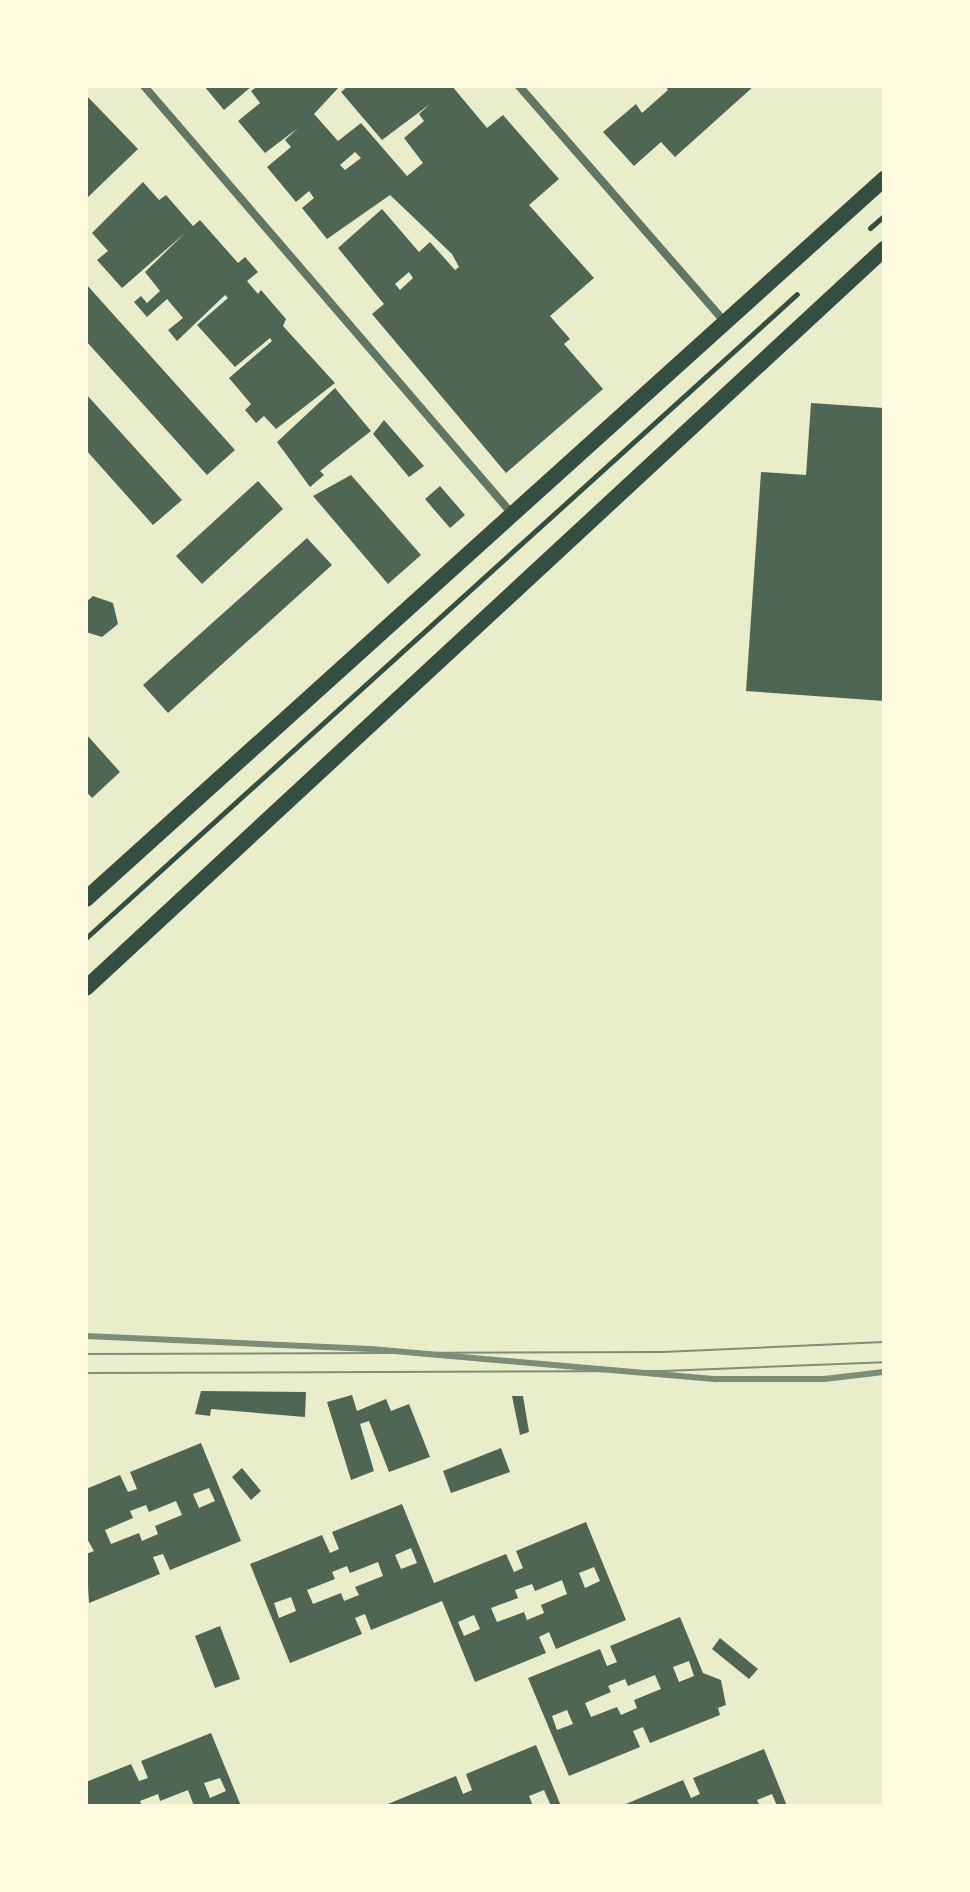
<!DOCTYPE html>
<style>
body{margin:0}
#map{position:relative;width:970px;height:1892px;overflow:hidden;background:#e9edc9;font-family:"Sofia Sans Condensed",sans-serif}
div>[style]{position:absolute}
.building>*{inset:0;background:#4f6655}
.path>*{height:5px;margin:-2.5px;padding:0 2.5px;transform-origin:2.5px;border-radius:2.5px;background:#344e41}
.minor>*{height:8px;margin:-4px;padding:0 4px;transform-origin:4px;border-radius:4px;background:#617663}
.secondary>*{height:16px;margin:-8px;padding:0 8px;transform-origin:8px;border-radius:8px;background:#344e41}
.tram>*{height:2px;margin:-1px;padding:0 1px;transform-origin:1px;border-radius:1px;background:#7c8e77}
.rail>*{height:6px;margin:-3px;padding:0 3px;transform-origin:3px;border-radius:3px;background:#7c8e77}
span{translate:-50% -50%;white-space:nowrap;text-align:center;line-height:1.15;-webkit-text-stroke:6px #fefae0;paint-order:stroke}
.frame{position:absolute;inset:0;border:88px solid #fefae0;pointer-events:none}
</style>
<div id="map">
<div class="building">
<div style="clip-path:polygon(204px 86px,252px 86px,224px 110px)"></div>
<div style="clip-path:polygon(evenodd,258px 86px,340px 86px,314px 114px,338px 141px,361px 123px,407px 176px,423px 163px,404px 138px,424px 121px,419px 114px,430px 104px,382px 140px,341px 92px,348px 86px,452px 86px,487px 128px,503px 115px,559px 179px,529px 205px,594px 278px,550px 316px,570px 339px,564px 344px,603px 389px,506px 473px,372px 314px,384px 304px,338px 248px,382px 209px,419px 252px,430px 242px,455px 270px,459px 267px,452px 254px,390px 195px,327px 239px,302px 208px,314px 198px,309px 191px,296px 202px,267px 167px,291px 147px,285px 140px,298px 128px,265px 153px,238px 121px,260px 103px,251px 91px,258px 86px,355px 152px,361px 158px,345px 170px,340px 165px,355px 152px,258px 86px,409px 272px,413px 278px,400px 290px,395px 284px,409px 272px)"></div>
<div style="clip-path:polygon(665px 86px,754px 86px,675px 157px,661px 142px,634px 166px,603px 132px,636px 104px,642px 113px,668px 90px)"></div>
<div style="clip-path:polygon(86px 95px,138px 149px,86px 199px)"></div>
<div style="clip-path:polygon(143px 182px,159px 200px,166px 195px,193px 226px,200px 220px,238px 263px,245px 257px,258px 272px,247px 281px,258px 294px,261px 290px,286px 319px,283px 326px,335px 383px,276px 429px,264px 416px,256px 423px,245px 410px,251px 404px,229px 378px,272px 341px,270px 338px,235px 367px,197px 325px,228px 298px,225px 295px,177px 341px,168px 330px,183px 318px,167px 299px,147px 317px,134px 302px,141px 296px,147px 303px,160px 291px,145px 272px,185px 233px,122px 288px,97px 260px,108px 251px,92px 233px)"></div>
<div style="clip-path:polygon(86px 284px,235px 450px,207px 475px,86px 341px)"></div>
<div style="clip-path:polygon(335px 388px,371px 431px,320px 471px,324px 475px,310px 487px,277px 442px)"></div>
<div style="clip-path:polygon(86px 394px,182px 500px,153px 525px,86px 450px)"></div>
<div style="clip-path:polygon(811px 403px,884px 408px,884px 701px,746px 691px,761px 472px,806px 475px)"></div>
<div style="clip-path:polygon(384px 420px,424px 466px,409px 477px,373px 434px)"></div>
<div style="clip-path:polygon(351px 475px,421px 555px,388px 584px,313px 496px)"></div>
<div style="clip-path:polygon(258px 481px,283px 509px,202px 584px,176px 556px)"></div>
<div style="clip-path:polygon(440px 486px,465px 515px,450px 528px,425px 499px)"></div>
<div style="clip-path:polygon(307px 538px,332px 565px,168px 713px,143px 685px)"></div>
<div style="clip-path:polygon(93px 596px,113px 603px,118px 624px,102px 637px,86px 632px,86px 602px)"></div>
<div style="clip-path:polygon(86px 734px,120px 772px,92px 798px,86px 791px)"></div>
<div style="clip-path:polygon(201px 1391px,306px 1392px,305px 1417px,211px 1409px,210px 1416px,195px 1414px)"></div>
<div style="clip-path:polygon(352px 1395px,357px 1411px,386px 1399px,391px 1411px,409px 1404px,430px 1457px,389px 1472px,369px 1421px,360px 1424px,374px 1471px,351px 1480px,327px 1402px)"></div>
<div style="clip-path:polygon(512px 1396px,523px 1396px,529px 1432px,520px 1435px)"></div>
<div style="clip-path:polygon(evenodd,201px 1443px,241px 1541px,170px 1570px,163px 1554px,153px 1557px,160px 1574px,89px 1603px,86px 1554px,94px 1551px,86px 1537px,86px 1489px,120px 1475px,128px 1492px,137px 1489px,130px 1472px,201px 1443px,209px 1488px,215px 1501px,199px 1508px,193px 1494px,209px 1488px,201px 1443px,176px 1501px,182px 1515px,155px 1526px,158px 1534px,142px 1541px,139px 1533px,111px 1544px,105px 1530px,133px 1518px,130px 1511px,146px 1505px,149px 1512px,176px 1501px)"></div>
<div style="clip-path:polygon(501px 1448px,510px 1472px,451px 1493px,443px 1471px)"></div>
<div style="clip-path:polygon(242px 1468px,261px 1491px,251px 1500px,232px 1477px)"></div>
<div style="clip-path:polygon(evenodd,402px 1504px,434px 1583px,506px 1554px,514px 1572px,523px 1568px,516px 1551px,586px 1522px,626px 1620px,556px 1649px,549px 1632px,539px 1637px,546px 1653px,475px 1682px,442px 1601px,371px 1630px,365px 1614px,355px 1618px,362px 1634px,290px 1663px,250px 1564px,322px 1535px,330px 1553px,339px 1549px,332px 1532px,402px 1504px,411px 1548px,417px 1563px,401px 1569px,395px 1555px,411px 1548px,402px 1504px,378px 1562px,383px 1576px,355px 1587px,359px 1595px,344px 1601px,341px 1593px,313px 1604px,307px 1590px,335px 1579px,332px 1572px,347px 1566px,350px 1573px,378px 1562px,402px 1504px,594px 1567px,600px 1581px,585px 1588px,579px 1573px,594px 1567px,402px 1504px,562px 1580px,567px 1594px,541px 1605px,544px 1613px,527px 1620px,524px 1612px,497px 1622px,491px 1608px,518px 1598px,515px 1590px,532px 1584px,535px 1591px,562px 1580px,402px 1504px,291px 1597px,296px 1611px,279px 1618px,274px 1603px,291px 1597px,402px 1504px,474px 1615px,480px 1629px,464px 1636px,458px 1622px,474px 1615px)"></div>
<div style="clip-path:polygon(evenodd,680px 1617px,703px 1673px,721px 1680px,726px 1705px,718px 1708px,720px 1715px,650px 1743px,643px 1727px,633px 1731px,640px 1747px,569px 1776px,528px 1678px,600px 1649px,607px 1666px,617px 1662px,610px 1646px,680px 1617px,689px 1661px,694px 1676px,679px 1682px,673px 1667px,689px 1661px,680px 1617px,655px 1675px,661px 1689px,634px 1700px,637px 1708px,621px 1715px,617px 1707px,591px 1717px,585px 1703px,611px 1692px,608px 1686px,625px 1679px,628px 1686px,655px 1675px,680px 1617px,567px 1710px,573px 1724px,557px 1730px,552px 1716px,567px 1710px)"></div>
<div style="clip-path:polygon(220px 1626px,240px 1679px,215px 1688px,195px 1636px)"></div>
<div style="clip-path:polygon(720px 1638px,758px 1669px,749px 1679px,712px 1649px)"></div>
<div style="clip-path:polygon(evenodd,211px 1733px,241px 1806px,194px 1806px,188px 1790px,160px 1801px,158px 1794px,140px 1801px,142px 1806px,86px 1806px,86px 1782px,131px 1764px,139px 1781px,148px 1778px,141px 1761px,211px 1733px,220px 1778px,226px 1791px,210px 1798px,204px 1783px,220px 1778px)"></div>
<div style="clip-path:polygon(536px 1745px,561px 1806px,551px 1806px,544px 1790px,529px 1796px,533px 1806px,383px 1806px,456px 1776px,463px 1794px,472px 1790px,466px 1774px)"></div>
<div style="clip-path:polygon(764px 1749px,787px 1806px,777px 1806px,772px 1794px,757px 1800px,760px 1806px,621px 1806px,683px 1780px,691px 1798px,700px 1794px,693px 1778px)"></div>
</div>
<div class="path">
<div style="left:870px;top:228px;width:18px;rotate:-41deg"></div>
<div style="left:86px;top:938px;width:959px;rotate:-42.17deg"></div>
</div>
<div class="minor">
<div style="left:144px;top:86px;width:567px;rotate:49.29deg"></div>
<div style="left:519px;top:86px;width:315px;rotate:48.9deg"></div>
</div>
<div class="secondary">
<div style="left:86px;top:899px;width:1075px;rotate:-42.06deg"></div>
<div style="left:86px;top:988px;width:1088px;rotate:-42.8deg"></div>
</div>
<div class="tram">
<div style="left:86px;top:1354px;width:577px;rotate:-0.2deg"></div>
<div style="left:663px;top:1352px;width:221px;rotate:-2.6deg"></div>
<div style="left:86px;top:1373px;width:578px;rotate:-0.2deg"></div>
<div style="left:664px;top:1371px;width:220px;rotate:-2.3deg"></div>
</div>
<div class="rail">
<div style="left:86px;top:1336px;width:285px;rotate:2.6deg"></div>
<div style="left:371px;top:1349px;width:347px;rotate:5deg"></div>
<div style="left:717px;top:1379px;width:107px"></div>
<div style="left:824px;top:1379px;width:60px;rotate:-6.7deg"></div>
</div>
<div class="frame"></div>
</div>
